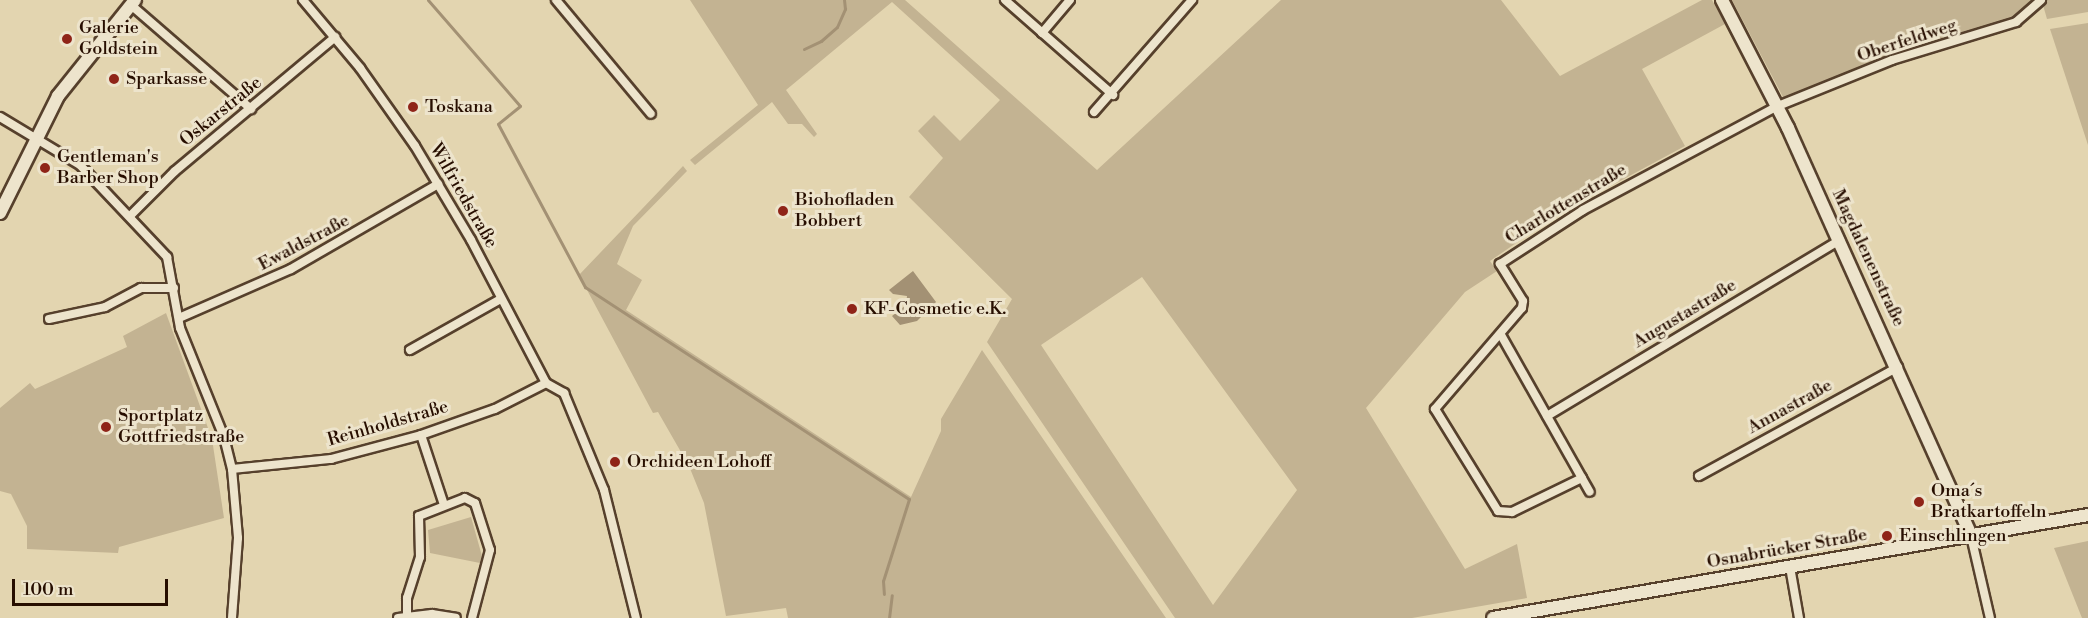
<!DOCTYPE html>
<meta charset="utf-8">
<style>
body{margin:0}
#map{position:relative;width:2088px;height:618px;overflow:hidden;background:#e3d5b0;font-family:"Libre Bodoni",serif}
div>[style]{position:absolute}
.green>*{inset:0;background:#c3b392}
.water>*{inset:0;background:#a39174}
.stream>*{height:3px;margin:-1.5px;padding:0 1.5px;transform-origin:1.5px;border-radius:1.5px;background:#a39174}
.roads{filter:drop-shadow(2px 0 #56402c) drop-shadow(-2px 0 #56402c) drop-shadow(0 2px #56402c) drop-shadow(0 -2px #56402c)}
.street>*{height:8px;margin:-4px;padding:0 4px;transform-origin:4px;border-radius:4px;background:#ede4cc}
.secondary>*{height:12px;margin:-6px;padding:0 6px;transform-origin:6px;border-radius:6px;background:#ede4cc}
.dots>*{width:16px;height:16px;translate:-50% -50%;box-sizing:border-box;border:3px solid #ede4cc;border-radius:50%}
span{translate:-50% -50%;white-space:nowrap;text-align:center;line-height:1.15;-webkit-text-stroke:6px #ede4cc;paint-order:stroke}
.poi-label{font-size:18px;color:#270e00}
.left{translate:0 -50%;text-align:left}
.street-label{font-size:18px;color:#270e00}
.scale{position:absolute;left:12px;top:579px;width:156px;height:27px;box-sizing:border-box;border:3px solid #270e00;border-top:0;padding-left:8px;font-size:18px;line-height:21px;white-space:nowrap;color:#270e00;-webkit-text-stroke:4px #ede4cc;paint-order:stroke}
</style>
<div id="map">
<div class="green">
<div style="clip-path:polygon(evenodd,690px 0,905px 0,1097px 170px,1281px 0,1501px 0,1560px 76px,1702px 0,1712px 0,1725px 24px,1642px 69px,1685px 146px,1557px 215px,1490px 261px,1497px 271px,1465px 292px,1366px 408px,1465px 569px,1517px 544px,1527px 598px,1412px 618px,1175px 618px,987px 342px,1012px 299px,909px 197px,943px 158px,918px 131px,934px 115px,960px 141px,1000px 100px,892px 2px,786px 90px,817px 134px,814px 137px,802px 124px,788px 124px,772px 102px,695px 165px,690px 160px,758px 105px,690px 0,1142px 277px,1297px 490px,1213px 605px,1041px 345px,1142px 277px)"></div>
<div style="clip-path:polygon(1732px 0,2034px 0,2013px 19px,1789px 99px,1783px 97px)"></div>
<div style="clip-path:polygon(2047px 0,2088px 0,2088px 12px,2047px 19px,2043px 5px)"></div>
<div style="clip-path:polygon(2088px 23px,2088px 145px,2050px 29px)"></div>
<div style="clip-path:polygon(683px 166px,687px 171px,633px 226px,617px 264px,642px 280px,626px 310px,911px 497px,941px 431px,941px 419px,982px 350px,1166px 618px,788px 618px,786px 608px,726px 616px,704px 503px,689px 466px,658px 412px,653px 413px,579px 275px)"></div>
<div style="clip-path:polygon(166px 313px,212px 439px,224px 518px,119px 547px,118px 553px,27px 549px,27px 526px,11px 494px,0 491px,0 408px,30px 383px,35px 389px,127px 347px,123px 336px)"></div>
<div style="clip-path:polygon(471px 517px,482px 556px,480px 563px,430px 553px,428px 530px)"></div>
<div style="clip-path:polygon(2088px 541px,2088px 618px,2082px 618px,2054px 548px)"></div>
</div>
<div class="water">
<div style="clip-path:polygon(913px 271px,936px 302px,917px 321px,900px 325px,892px 316px,906px 305px,907px 296px,893px 294px,889px 290px)"></div>
</div>
<div class="stream">
<div style="left:428px;top:0;width:140px;rotate:49deg"></div>
<div style="left:520px;top:106px;width:28px;rotate:141deg"></div>
<div style="left:498px;top:124px;width:185px;rotate:61.9deg"></div>
<div style="left:585px;top:287px;width:387px;rotate:33.2deg"></div>
<div style="left:909px;top:499px;width:86px;rotate:107.6deg"></div>
<div style="left:883px;top:581px;width:13px;rotate:86deg"></div>
<div style="left:804px;top:49px;width:19px;rotate:-25deg"></div>
<div style="left:821px;top:41px;width:21px;rotate:-41deg"></div>
<div style="left:837px;top:27px;width:20px;rotate:-66deg"></div>
<div style="left:845px;top:9px;width:9px;rotate:-96deg"></div>
<div style="left:889px;top:618px;width:23px;rotate:-83deg"></div>
</div>
<div class="roads">
<div class="street">
<div style="left:303px;top:0;width:89px;rotate:50deg"></div>
<div style="left:360px;top:68px;width:95px;rotate:54.8deg"></div>
<div style="left:415px;top:146px;width:109px;rotate:59.2deg"></div>
<div style="left:471px;top:240px;width:161px;rotate:62.3deg"></div>
<div style="left:546px;top:383px;width:21px;rotate:29deg"></div>
<div style="left:564px;top:393px;width:105px;rotate:67.6deg"></div>
<div style="left:604px;top:490px;width:132px;rotate:76deg"></div>
<div style="left:556px;top:0;width:148px;rotate:50.2deg"></div>
<div style="left:1005px;top:0;width:144px;rotate:41.3deg"></div>
<div style="left:131px;top:5px;width:159px;rotate:40.9deg"></div>
<div style="left:1042px;top:33px;width:43px;rotate:-49.7deg"></div>
<div style="left:1094px;top:112px;width:149px;rotate:-48.8deg"></div>
<div style="left:0;top:117px;width:93px;rotate:31deg"></div>
<div style="left:80px;top:165px;width:127px;rotate:46.6deg"></div>
<div style="left:167px;top:257px;width:72px;rotate:79.6deg"></div>
<div style="left:180px;top:328px;width:118px;rotate:68deg"></div>
<div style="left:224px;top:437px;width:33px;rotate:76deg"></div>
<div style="left:232px;top:469px;width:69px;rotate:85deg"></div>
<div style="left:238px;top:538px;width:80px;rotate:94.3deg"></div>
<div style="left:131px;top:215px;width:62px;rotate:-45deg"></div>
<div style="left:175px;top:171px;width:209px;rotate:-39.9deg"></div>
<div style="left:179px;top:318px;width:122px;rotate:-23.6deg"></div>
<div style="left:291px;top:269px;width:170px;rotate:-30deg"></div>
<div style="left:49px;top:319px;width:57px;rotate:-12.1deg"></div>
<div style="left:105px;top:307px;width:41px;rotate:-27.8deg"></div>
<div style="left:141px;top:288px;width:33px"></div>
<div style="left:1501px;top:335px;width:180px;rotate:60.5deg"></div>
<div style="left:410px;top:350px;width:104px;rotate:-29.3deg"></div>
<div style="left:1547px;top:416px;width:342px;rotate:-31deg"></div>
<div style="left:421px;top:435px;width:74px;rotate:71.8deg"></div>
<div style="left:232px;top:469px;width:100px;rotate:-5.8deg"></div>
<div style="left:331px;top:459px;width:93px;rotate:-14.9deg"></div>
<div style="left:421px;top:435px;width:78px;rotate:-19.4deg"></div>
<div style="left:495px;top:409px;width:57px;rotate:-27deg"></div>
<div style="left:1699px;top:476px;width:227px;rotate:-28.7deg"></div>
<div style="left:1582px;top:478px;width:78px;rotate:154.1deg"></div>
<div style="left:1512px;top:512px;width:14px;rotate:-176deg"></div>
<div style="left:1498px;top:511px;width:120px;rotate:-121.7deg"></div>
<div style="left:1435px;top:409px;width:133px;rotate:-49.3deg"></div>
<div style="left:1522px;top:308px;width:7px;rotate:-82deg"></div>
<div style="left:1523px;top:301px;width:44px;rotate:-121.9deg"></div>
<div style="left:1500px;top:264px;width:99px;rotate:-33deg"></div>
<div style="left:1583px;top:210px;width:221px;rotate:-28.1deg"></div>
<div style="left:1778px;top:106px;width:123px;rotate:-22deg"></div>
<div style="left:1892px;top:60px;width:130px;rotate:-17deg"></div>
<div style="left:2016px;top:22px;width:33px;rotate:-41deg"></div>
<div style="left:1971px;top:536px;width:84px;rotate:77deg"></div>
<div style="left:1790px;top:567px;width:52px;rotate:80deg"></div>
<div style="left:407px;top:614px;width:16px;rotate:-90deg"></div>
<div style="left:407px;top:598px;width:43px;rotate:-72.4deg"></div>
<div style="left:420px;top:557px;width:41px;rotate:-91.4deg"></div>
<div style="left:419px;top:516px;width:49px;rotate:-21.4deg"></div>
<div style="left:465px;top:498px;width:11px;rotate:27deg"></div>
<div style="left:475px;top:503px;width:49px;rotate:72.3deg"></div>
<div style="left:490px;top:550px;width:70px;rotate:104.8deg"></div>
<div style="left:398px;top:618px;width:34px;rotate:-7deg"></div>
<div style="left:432px;top:614px;width:24px;rotate:9deg"></div>
</div>
<div class="secondary">
<div style="left:1722px;top:0;width:144px;rotate:62.7deg"></div>
<div style="left:1788px;top:128px;width:447px;rotate:65.8deg"></div>
<div style="left:0;top:213px;width:131px;rotate:-63.6deg"></div>
<div style="left:58px;top:96px;width:123px;rotate:-51.3deg"></div>
<div style="left:1493px;top:618px;width:604px;rotate:-9.82deg"></div>
</div>
</div>
<div class="dots">
<div style="left:67px;top:39px;background:#8f2418"></div>
<div style="left:114px;top:79px;background:#8f2418"></div>
<div style="left:413px;top:107px;background:#8f2418"></div>
<div style="left:45px;top:168px;background:#8f2418"></div>
<div style="left:783px;top:211px;background:#8f2418"></div>
<div style="left:852px;top:309px;background:#8f2418"></div>
<div style="left:106px;top:427px;background:#8f2418"></div>
<div style="left:615px;top:462px;background:#8f2418"></div>
<div style="left:1919px;top:502px;background:#8f2418"></div>
<div style="left:1887px;top:536px;background:#8f2418"></div>
</div>
<div class="poi-label">
<span class="left" style="left:79px;top:39px">Galerie<br>Goldstein</span>
<span class="left" style="left:126px;top:79px">Sparkasse</span>
<span class="left" style="left:425px;top:107px">Toskana</span>
<span class="left" style="left:57px;top:168px">Gentleman's<br>Barber Shop</span>
<span class="left" style="left:795px;top:211px">Biohofladen<br>Bobbert</span>
<span class="left" style="left:864px;top:309px">KF-Cosmetic e.K.</span>
<span class="left" style="left:118px;top:427px">Sportplatz<br>Gottfriedstraße</span>
<span class="left" style="left:627px;top:462px">Orchideen Lohoff</span>
<span class="left" style="left:1931px;top:502px">Oma´s<br>Bratkartoffeln</span>
<span class="left" style="left:1899px;top:536px">Einschlingen</span>
</div>
<div class="street-label">
<span style="left:1907px;top:41px;rotate:-18deg">Oberfeldweg</span>
<span style="left:221px;top:112px;rotate:-39deg">Oskarstraße</span>
<span style="left:463px;top:196px;rotate:60deg">Wilfriedstraße</span>
<span style="left:1566px;top:204px;rotate:-31deg">Charlottenstraße</span>
<span style="left:304px;top:243px;rotate:-28deg">Ewaldstraße</span>
<span style="left:1868px;top:258px;rotate:65deg">Magdalenenstraße</span>
<span style="left:1685px;top:314px;rotate:-31deg">Augustastraße</span>
<span style="left:1790px;top:407px;rotate:-29deg">Annastraße</span>
<span style="left:388px;top:424px;rotate:-16deg">Reinholdstraße</span>
<span style="left:1787px;top:549px;rotate:-10deg">Osnabrücker Straße</span>
</div>
<div class="scale">100 m</div>
</div>
